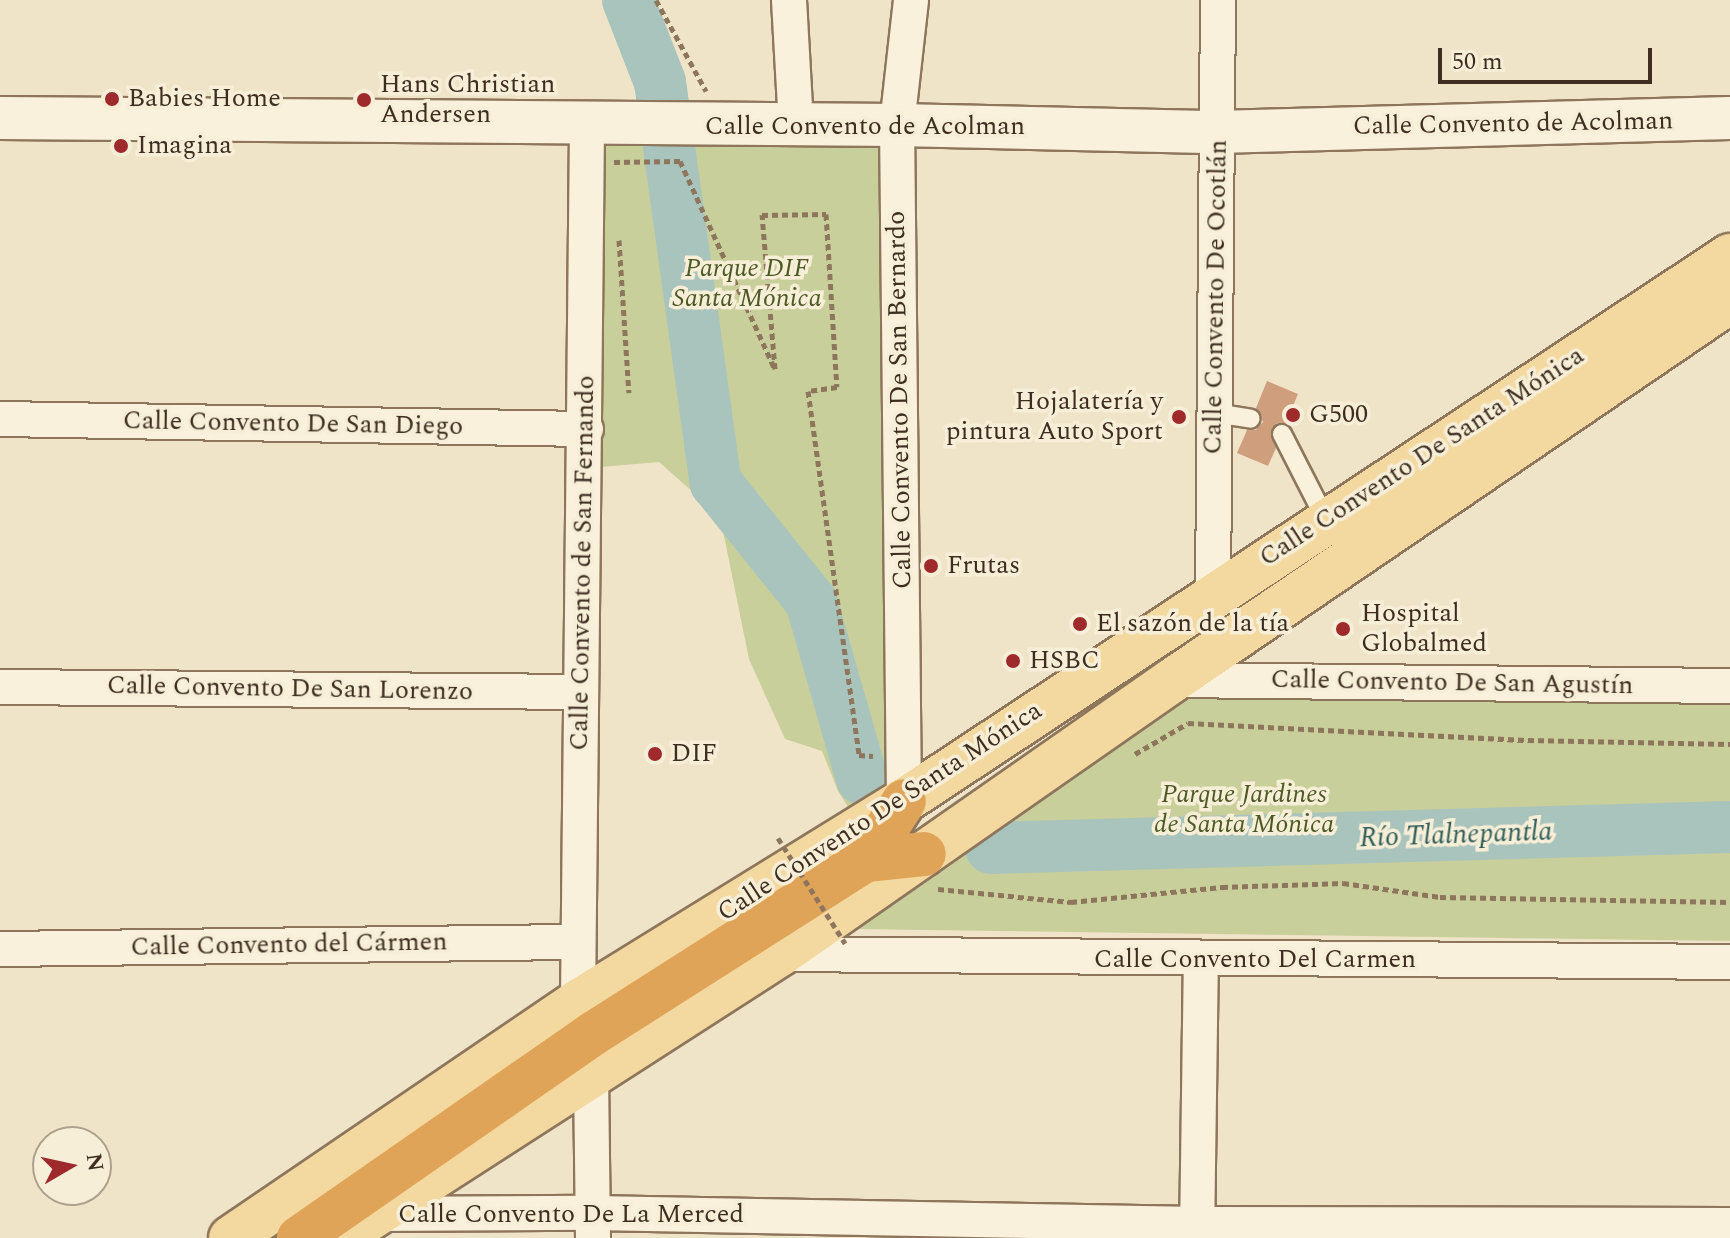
<!DOCTYPE html>
<meta charset="utf-8">
<style>
body{margin:0}
#map{position:relative;width:1730px;height:1238px;overflow:hidden;background:#f0e4c8;font-family:Spectral,serif}
div>[style]{position:absolute}
.green>*{inset:0;background:#c9cf9b}
.river>*{height:52px;margin:-26px;padding:0 26px;transform-origin:26px;border-radius:26px;background:#a9c4bc}
.building>*{inset:0;background:#cf9f7d}
.path>*{height:5px;margin-top:-2.5px;transform-origin:0;background:repeating-linear-gradient(90deg,#8d765c 0 6px,transparent 0 10px)}
.roads{filter:drop-shadow(2px 0 #8d765c) drop-shadow(-2px 0 #8d765c) drop-shadow(0 2px #8d765c) drop-shadow(0 -2px #8d765c)}
.service>*{height:18px;margin:-9px;padding:0 9px;transform-origin:9px;border-radius:9px;background:#faf1dc}
.minor>*{height:34px;margin:-17px;padding:0 17px;transform-origin:17px;border-radius:17px;background:#faf1dc}
.tertiary>*{height:42px;margin:-21px;padding:0 21px;transform-origin:21px;border-radius:21px;background:#faf1dc}
.primary>*{height:44px;margin:-22px;padding:0 22px;transform-origin:22px;border-radius:22px;background:#f3d9a0}
.motorway>*{height:44px;margin:-22px;padding:0 22px;transform-origin:22px;border-radius:22px;background:#e0a458}
.path-bridge>*{height:5px;margin-top:-2.5px;transform-origin:0;background:repeating-linear-gradient(90deg,#8d765c 0 6px,transparent 0 10px)}
.dots>*{width:22px;height:22px;translate:-50% -50%;box-sizing:border-box;border:4px solid #f7eed8;border-radius:50%}
span{translate:-50% -50%;white-space:nowrap;text-align:center;line-height:1.15;-webkit-text-stroke:7px #f7eed8;paint-order:stroke}
.poi-label{font-size:26px;color:#3d2e20}
.left{translate:0 -50%;text-align:left}
.right{translate:-100% -50%;text-align:right}
.street-label{font-size:26px;color:#3d2e20}
.park-label{font-size:26px;color:#4d5a26;font-style:italic}
.water-label{font-size:28px;color:#2f5d5a;font-style:italic}
.north{position:absolute;left:32px;top:1126px;width:80px;height:80px;box-sizing:border-box;background:#f7eed8;border:2px solid #ada18e;border-radius:50%;rotate:81deg;font-size:22px;font-weight:700;line-height:32px;text-align:center;color:#3d2e20}
.north::after{content:'';display:block;margin:auto;width:28px;height:36px;background:#9e2a2b;clip-path:polygon(50% 0,100% 100%,50% 72%,0 100%)}
.scale{position:absolute;left:1438px;top:48px;width:214px;height:36px;box-sizing:border-box;border:4px solid #3d2e20;border-top:0;padding-left:10px;font-size:24px;line-height:28px;white-space:nowrap;color:#3d2e20;-webkit-text-stroke:6px #f7eed8;paint-order:stroke}
</style>
<div id="map">
<div class="green">
<div style="clip-path:polygon(897px 125px,893px 771px,880px 796px,850px 810px,838px 791px,822px 751px,785px 739px,749px 659px,720px 516px,659px 462px,601px 467px,600px 146px)"></div>
<div style="clip-path:polygon(1178px 684px,1730px 701px,1730px 941px,852px 929px)"></div>
</div>
<div class="river">
<div style="left:628px;top:0;width:88px;rotate:68.7deg"></div>
<div style="left:660px;top:82px;width:405px;rotate:82.1deg"></div>
<div style="left:716px;top:483px;width:151px;rotate:51.2deg"></div>
<div style="left:811px;top:601px;width:185px;rotate:74deg"></div>
<div style="left:991px;top:848px;width:739px;rotate:-1.63deg"></div>
</div>
<div class="building">
<div style="clip-path:polygon(1267px 381px,1298px 394px,1286px 423px,1277px 423px,1272px 428px,1276px 448px,1268px 466px,1237px 453px,1247px 430px,1256px 430px,1263px 422px,1256px 408px)"></div>
</div>
<div class="path">
<div style="left:656px;top:0;width:104px;rotate:61.2deg"></div>
<div style="left:680px;top:161px;width:229px;rotate:65.5deg"></div>
<div style="left:775px;top:369px;width:155px;rotate:-94.8deg"></div>
<div style="left:762px;top:215px;width:64px;rotate:-0.9deg"></div>
<div style="left:826px;top:214px;width:173px;rotate:86.4deg"></div>
<div style="left:837px;top:387px;width:29px;rotate:172deg"></div>
<div style="left:808px;top:391px;width:368px;rotate:82deg"></div>
<div style="left:859px;top:755px;width:14px;rotate:4deg"></div>
<div style="left:614px;top:162px;width:66px;rotate:-0.9deg"></div>
<div style="left:619px;top:240px;width:153px;rotate:86.3deg"></div>
<div style="left:1135px;top:754px;width:61px;rotate:-30.3deg"></div>
<div style="left:1188px;top:723px;width:340px;rotate:2.9deg"></div>
<div style="left:1528px;top:740px;width:202px;rotate:1.1deg"></div>
<div style="left:938px;top:889px;width:134px;rotate:5.6deg"></div>
<div style="left:1071px;top:902px;width:152px;rotate:-5.7deg"></div>
<div style="left:1222px;top:887px;width:121px;rotate:-1.9deg"></div>
<div style="left:1343px;top:883px;width:98px;rotate:8.2deg"></div>
<div style="left:1440px;top:897px;width:290px;rotate:1deg"></div>
</div>
<div class="roads">
<div class="service">
<div style="left:1215px;top:413px;width:36px;rotate:9deg"></div>
<div style="left:1282px;top:434px;width:97px;rotate:62.9deg"></div>
</div>
<div class="minor">
<div style="left:789px;top:0;width:125px;rotate:86.8deg"></div>
<div style="left:0;top:419px;width:586px;rotate:0.98deg"></div>
<div style="left:1213px;top:594px;width:594px;rotate:-89.52deg"></div>
<div style="left:1173px;top:680px;width:557px;rotate:0.62deg"></div>
<div style="left:0;top:687px;width:580px;rotate:0.49deg"></div>
<div style="left:904px;top:801px;width:676px;rotate:-90.59deg"></div>
<div style="left:897px;top:125px;width:126px;rotate:-83.6deg"></div>
<div style="left:0;top:949px;width:577px;rotate:-0.7deg"></div>
<div style="left:780px;top:954px;width:950px;rotate:0.48deg"></div>
<div style="left:578px;top:1002px;width:879px;rotate:-89.41deg"></div>
<div style="left:591px;top:1074px;width:164px;rotate:89.3deg"></div>
<div style="left:371px;top:1214px;width:222px;rotate:-0.3deg"></div>
<div style="left:593px;top:1213px;width:604px;rotate:1.04deg"></div>
<div style="left:1197px;top:1224px;width:533px;rotate:0.11deg"></div>
<div style="left:1197px;top:1238px;width:278px;rotate:-89.2deg"></div>
</div>
<div class="tertiary">
<div style="left:0;top:118px;width:897px;rotate:0.45deg"></div>
<div style="left:897px;top:125px;width:320px;rotate:1.3deg"></div>
<div style="left:1217px;top:132px;width:513px;rotate:-1.56deg"></div>
</div>
<div class="primary">
<div style="left:231px;top:1238px;width:420px;rotate:-34.2deg"></div>
<div style="left:578px;top:1002px;width:383px;rotate:-31.7deg"></div>
<div style="left:904px;top:801px;width:990px;rotate:-33.42deg"></div>
<div style="left:339px;top:1238px;width:525px;rotate:-32.78deg"></div>
<div style="left:780px;top:954px;width:479px;rotate:-34.9deg"></div>
<div style="left:1173px;top:680px;width:674px;rotate:-34.23deg"></div>
</div>
<div class="motorway">
<div style="left:866px;top:860px;width:58px;rotate:-5.9deg"></div>
<div style="left:299px;top:1238px;width:359px;rotate:-34.8deg"></div>
<div style="left:594px;top:1033px;width:322px;rotate:-32.5deg"></div>
<div style="left:866px;top:860px;width:70px;rotate:-57.2deg"></div>
</div>
</div>
<div class="path-bridge">
<div style="left:778px;top:838px;width:125px;rotate:57.5deg"></div>
</div>
<div class="dots">
<div style="left:112px;top:99px;background:#9e2a2b"></div>
<div style="left:364px;top:100px;background:#9e2a2b"></div>
<div style="left:121px;top:146px;background:#9e2a2b"></div>
<div style="left:1293px;top:415px;background:#9e2a2b"></div>
<div style="left:1179px;top:417px;background:#9e2a2b"></div>
<div style="left:931px;top:566px;background:#9e2a2b"></div>
<div style="left:1080px;top:624px;background:#9e2a2b"></div>
<div style="left:1343px;top:629px;background:#9e2a2b"></div>
<div style="left:1013px;top:661px;background:#9e2a2b"></div>
<div style="left:655px;top:754px;background:#9e2a2b"></div>
</div>
<div class="poi-label">
<span class="left" style="left:380px;top:100px">Hans Christian<br>Andersen</span>
<span class="left" style="left:128px;top:99px">Babies Home</span>
<span class="left" style="left:137px;top:146px">Imagina</span>
<span class="right" style="left:1163px;top:417px">Hojalatería y<br>pintura Auto Sport</span>
<span class="left" style="left:1309px;top:415px">G500</span>
<span class="left" style="left:947px;top:566px">Frutas</span>
<span class="left" style="left:1361px;top:629px">Hospital<br>Globalmed</span>
<span class="left" style="left:1096px;top:624px">El sazón de la tía</span>
<span class="left" style="left:1029px;top:661px">HSBC</span>
<span class="left" style="left:671px;top:754px">DIF</span>
</div>
<div class="street-label">
<span style="left:1513px;top:124px;rotate:-1deg">Calle Convento de Acolman</span>
<span style="left:865px;top:127px">Calle Convento de Acolman</span>
<span style="left:1216px;top:297px;rotate:-89deg">Calle Convento De Ocotlán</span>
<span style="left:900px;top:400px;rotate:-91deg">Calle Convento De San Bernardo</span>
<span style="left:293px;top:424px;rotate:1deg">Calle Convento De San Diego</span>
<span style="left:1422px;top:457px;rotate:-33deg">Calle Convento De Santa Mónica</span>
<span style="left:583px;top:563px;rotate:-89deg">Calle Convento de San Fernando</span>
<span style="left:1452px;top:683px;rotate:1deg">Calle Convento De San Agustín</span>
<span style="left:290px;top:689px;rotate:1deg">Calle Convento De San Lorenzo</span>
<span style="left:880px;top:812px;rotate:-33deg">Calle Convento De Santa Mónica</span>
<span style="left:289px;top:945px;rotate:-1deg">Calle Convento del Cármen</span>
<span style="left:1255px;top:960px">Calle Convento Del Carmen</span>
<span style="left:571px;top:1215px">Calle Convento De La Merced</span>
</div>
<div class="park-label">
<span style="left:747px;top:284px">Parque DIF<br>Santa Mónica</span>
<span style="left:1244px;top:810px">Parque Jardines<br>de Santa Mónica</span>
</div>
<div class="water-label">
<span style="left:1456px;top:835px;rotate:-2deg">Río Tlalnepantla</span>
</div>
<div class="north">N</div>
<div class="scale">50 m</div>
</div>
